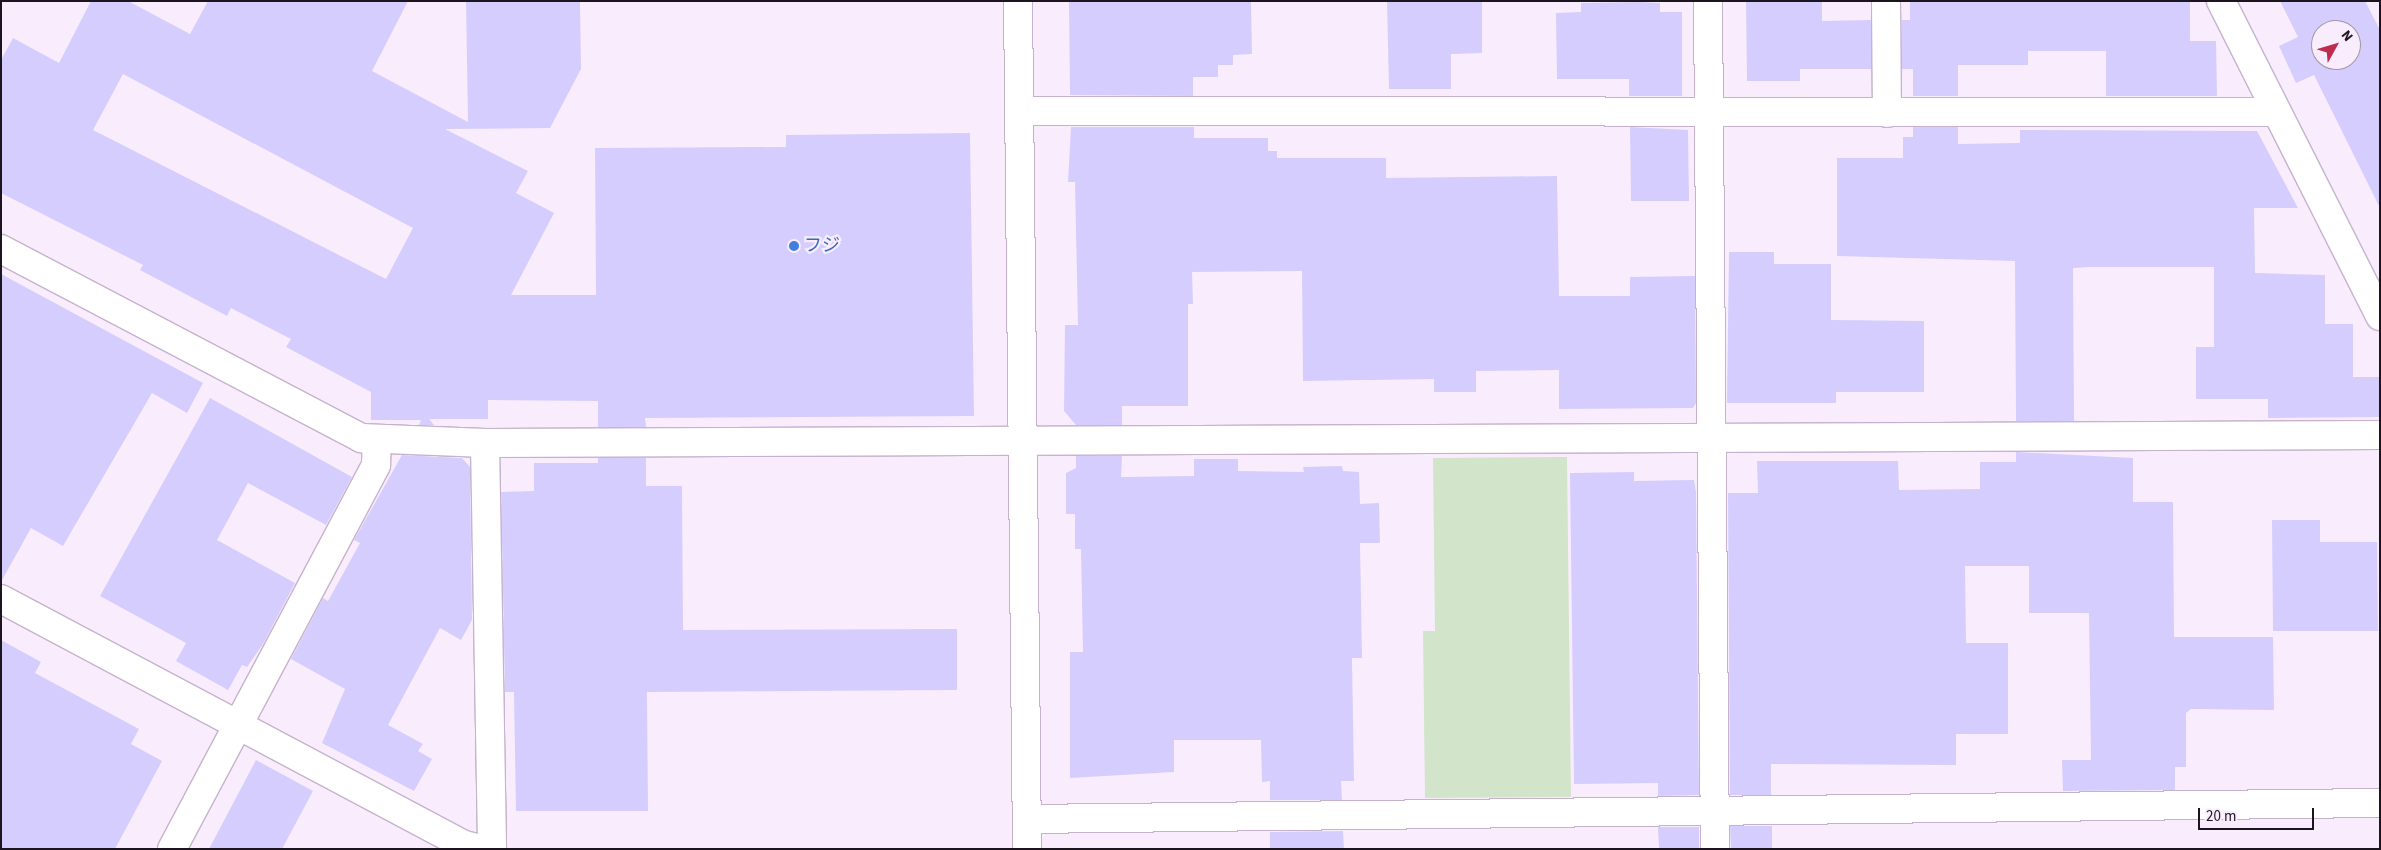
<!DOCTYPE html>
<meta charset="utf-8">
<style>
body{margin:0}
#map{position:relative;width:2381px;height:850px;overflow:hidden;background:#f9edfd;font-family:"Source Sans 3","Noto Sans JP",sans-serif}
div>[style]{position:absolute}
.green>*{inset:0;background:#d2e4c9}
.building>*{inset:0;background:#d5cdfd}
.roads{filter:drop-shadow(1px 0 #c6b2cc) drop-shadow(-1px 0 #c6b2cc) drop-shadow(0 1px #c6b2cc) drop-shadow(0 -1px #c6b2cc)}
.minor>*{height:28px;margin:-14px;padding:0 14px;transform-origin:14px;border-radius:14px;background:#fff}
.dots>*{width:14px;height:14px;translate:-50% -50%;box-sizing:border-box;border:2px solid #f9edfd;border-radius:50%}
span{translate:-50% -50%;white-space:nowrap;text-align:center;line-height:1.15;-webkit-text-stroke:4.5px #f9edfd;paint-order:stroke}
.shop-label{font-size:18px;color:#366cbe}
.left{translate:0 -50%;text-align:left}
.frame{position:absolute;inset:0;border:2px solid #1c151f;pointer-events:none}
.north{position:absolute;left:2311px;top:20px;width:50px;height:50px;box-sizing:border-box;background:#f9edfd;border:1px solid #a197a4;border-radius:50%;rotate:51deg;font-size:14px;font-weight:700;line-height:20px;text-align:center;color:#1c151f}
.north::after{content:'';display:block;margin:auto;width:18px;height:22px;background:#be2d4e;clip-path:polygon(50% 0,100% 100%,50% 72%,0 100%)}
.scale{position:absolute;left:2198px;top:808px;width:116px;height:22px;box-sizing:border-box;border:2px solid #1c151f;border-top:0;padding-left:6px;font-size:15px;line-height:18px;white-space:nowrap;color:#1c151f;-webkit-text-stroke:4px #f9edfd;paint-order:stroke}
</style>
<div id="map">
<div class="green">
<div style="clip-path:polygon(1567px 457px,1571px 797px,1425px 798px,1423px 631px,1435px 631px,1433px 458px)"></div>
</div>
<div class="building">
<div style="clip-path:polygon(evenodd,91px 1px,128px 1px,190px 34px,208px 1px,408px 1px,372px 71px,468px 122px,466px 1px,580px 1px,581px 69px,550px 128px,445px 129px,528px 171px,516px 193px,554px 213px,511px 295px,596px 295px,595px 148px,786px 147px,786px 135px,970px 133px,974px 416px,645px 418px,646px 427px,598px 427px,598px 401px,488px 400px,488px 419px,429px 419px,434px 425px,419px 425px,421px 420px,371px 420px,371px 392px,286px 347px,291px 339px,231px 308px,227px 316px,140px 270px,143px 265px,1px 193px,1px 60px,13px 38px,59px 63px,91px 1px,123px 74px,413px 228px,386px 279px,93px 130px,123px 74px)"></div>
<div style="clip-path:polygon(1069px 1px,1251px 1px,1252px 54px,1233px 55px,1233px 65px,1218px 65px,1218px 77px,1193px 77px,1193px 96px,1070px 95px)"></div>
<div style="clip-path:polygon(1387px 1px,1482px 1px,1482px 53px,1451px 54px,1451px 89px,1389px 89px)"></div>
<div style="clip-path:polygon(1746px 1px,1822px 1px,1822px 21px,1871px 20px,1871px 69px,1800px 69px,1800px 81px,1747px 81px)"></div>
<div style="clip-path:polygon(1910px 1px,2190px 1px,2190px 41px,2216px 41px,2217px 96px,2106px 96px,2106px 51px,2028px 51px,2028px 65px,1958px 65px,1958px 96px,1913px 96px,1913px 69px,1902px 69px,1902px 20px,1910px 20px)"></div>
<div style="clip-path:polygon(evenodd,2280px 1px,2365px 1px,2380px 30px,2380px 208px,2314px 75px,2296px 83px,2279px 46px,2298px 37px,2280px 1px,2321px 30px,2351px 30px,2351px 60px,2321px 60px,2321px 30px)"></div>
<div style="clip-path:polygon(1638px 2px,1660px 3px,1660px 12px,1682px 12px,1682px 96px,1629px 96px,1629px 79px,1557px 79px,1556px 13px,1581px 12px,1581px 3px)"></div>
<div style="clip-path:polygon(1071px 127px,1194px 127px,1194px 138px,1268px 138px,1268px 151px,1277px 151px,1277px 158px,1386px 158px,1386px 178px,1557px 176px,1559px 296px,1630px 296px,1630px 277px,1695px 276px,1696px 403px,1693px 408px,1559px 409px,1559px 370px,1476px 371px,1476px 392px,1434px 392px,1434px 379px,1303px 381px,1302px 271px,1192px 272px,1193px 304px,1188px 304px,1188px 406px,1122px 406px,1122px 425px,1076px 425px,1064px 411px,1065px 325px,1078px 325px,1075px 182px,1068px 182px)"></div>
<div style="clip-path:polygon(1630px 127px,1688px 130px,1689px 201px,1631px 201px)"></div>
<div style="clip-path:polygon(1913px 127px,1958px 127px,1958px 144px,2020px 143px,2020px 130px,2257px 131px,2298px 208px,2254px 208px,2255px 273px,2325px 275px,2325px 324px,2353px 324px,2353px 377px,2380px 377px,2380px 417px,2268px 418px,2268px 399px,2196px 399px,2196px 347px,2214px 347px,2214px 267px,2089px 267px,2073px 268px,2074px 421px,2016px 421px,2015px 261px,1837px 256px,1837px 158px,1903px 158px,1903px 137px,1913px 137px)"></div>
<div style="clip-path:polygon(1729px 252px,1774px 252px,1774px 264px,1831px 264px,1831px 320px,1924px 321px,1924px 392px,1836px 392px,1836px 403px,1727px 403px)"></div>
<div style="clip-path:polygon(1px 274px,203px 383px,187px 413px,152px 393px,63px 546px,31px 528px,1px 582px)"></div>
<div style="clip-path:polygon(210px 398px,352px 477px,326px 525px,248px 483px,217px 540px,295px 583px,263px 644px,247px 667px,242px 665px,228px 690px,176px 661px,186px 643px,100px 596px)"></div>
<div style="clip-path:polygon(2016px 452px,2133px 458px,2133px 502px,2173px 502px,2174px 637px,2273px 637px,2274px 710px,2191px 709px,2186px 713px,2186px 767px,2175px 767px,2175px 790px,2063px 791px,2062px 760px,2091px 760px,2089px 613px,2029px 613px,2029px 566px,1965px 566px,1966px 643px,2008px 643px,2008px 734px,1956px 734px,1956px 765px,1771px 764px,1771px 795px,1730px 795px,1728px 493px,1758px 493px,1757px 461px,1898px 461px,1899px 490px,1980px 489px,1980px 462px,2016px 462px)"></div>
<div style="clip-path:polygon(402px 455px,462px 458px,470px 467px,472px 620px,461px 640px,440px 628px,388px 725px,423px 744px,418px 751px,432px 759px,414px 791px,322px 743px,345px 689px,291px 659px,323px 598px,328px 601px,360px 543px,354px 540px)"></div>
<div style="clip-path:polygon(1076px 456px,1122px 456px,1121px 477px,1194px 476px,1194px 459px,1238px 459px,1238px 471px,1304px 472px,1303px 467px,1342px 466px,1343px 471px,1359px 472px,1360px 504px,1379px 503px,1380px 543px,1360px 543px,1362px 658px,1352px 658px,1354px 781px,1341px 781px,1342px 800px,1270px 800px,1270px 781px,1262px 782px,1261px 740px,1174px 740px,1174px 772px,1070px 778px,1070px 652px,1083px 652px,1081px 549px,1075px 549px,1075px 514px,1066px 514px,1066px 473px,1076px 468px)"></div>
<div style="clip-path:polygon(598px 458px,646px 458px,646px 486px,682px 486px,683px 630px,957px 629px,957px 690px,647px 692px,648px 811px,516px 811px,514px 692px,505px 692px,501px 492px,534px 491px,534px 463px,598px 463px)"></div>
<div style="clip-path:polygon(1634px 472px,1634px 481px,1694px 480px,1696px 492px,1699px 795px,1658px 796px,1658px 783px,1574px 784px,1570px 473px)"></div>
<div style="clip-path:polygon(2272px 520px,2320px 520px,2320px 542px,2377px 542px,2378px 631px,2273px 631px)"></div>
<div style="clip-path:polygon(1px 640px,41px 662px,35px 673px,139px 729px,131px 744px,162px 761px,115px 849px,1px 849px)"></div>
<div style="clip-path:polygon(256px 760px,313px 791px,282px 849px,209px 849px)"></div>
<div style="clip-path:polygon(1730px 826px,1772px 826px,1772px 849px,1731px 849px)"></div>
<div style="clip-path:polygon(1658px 827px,1699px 827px,1699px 849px,1659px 849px)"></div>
<div style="clip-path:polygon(1343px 831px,1344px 849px,1270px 849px,1270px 832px)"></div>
</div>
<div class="roads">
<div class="minor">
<div style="left:1018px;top:1px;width:848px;rotate:89.39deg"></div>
<div style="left:1708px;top:1px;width:848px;rotate:89.53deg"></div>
<div style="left:1886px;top:1px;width:112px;rotate:89.5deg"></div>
<div style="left:2221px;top:1px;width:353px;rotate:63.2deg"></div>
<div style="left:1020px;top:111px;width:1256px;rotate:0.05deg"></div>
<div style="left:1px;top:249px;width:407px;rotate:27.7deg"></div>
<div style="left:361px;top:438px;width:124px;rotate:2.3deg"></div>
<div style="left:485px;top:443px;width:1895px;rotate:-0.24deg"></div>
<div style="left:485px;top:443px;width:406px;rotate:89deg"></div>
<div style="left:1px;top:599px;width:524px;rotate:27.98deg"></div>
<div style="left:464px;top:845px;width:18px;rotate:13deg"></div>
<div style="left:1027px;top:819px;width:1353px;rotate:-0.68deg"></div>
<div style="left:172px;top:849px;width:435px;rotate:-62deg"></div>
<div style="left:376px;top:465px;width:26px;rotate:-88deg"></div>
</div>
</div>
<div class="dots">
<div style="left:794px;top:246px;background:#3f7fe0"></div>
</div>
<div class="shop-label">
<span class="left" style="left:804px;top:246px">フジ</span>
</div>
<div class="frame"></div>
<div class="north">N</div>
<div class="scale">20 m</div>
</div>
